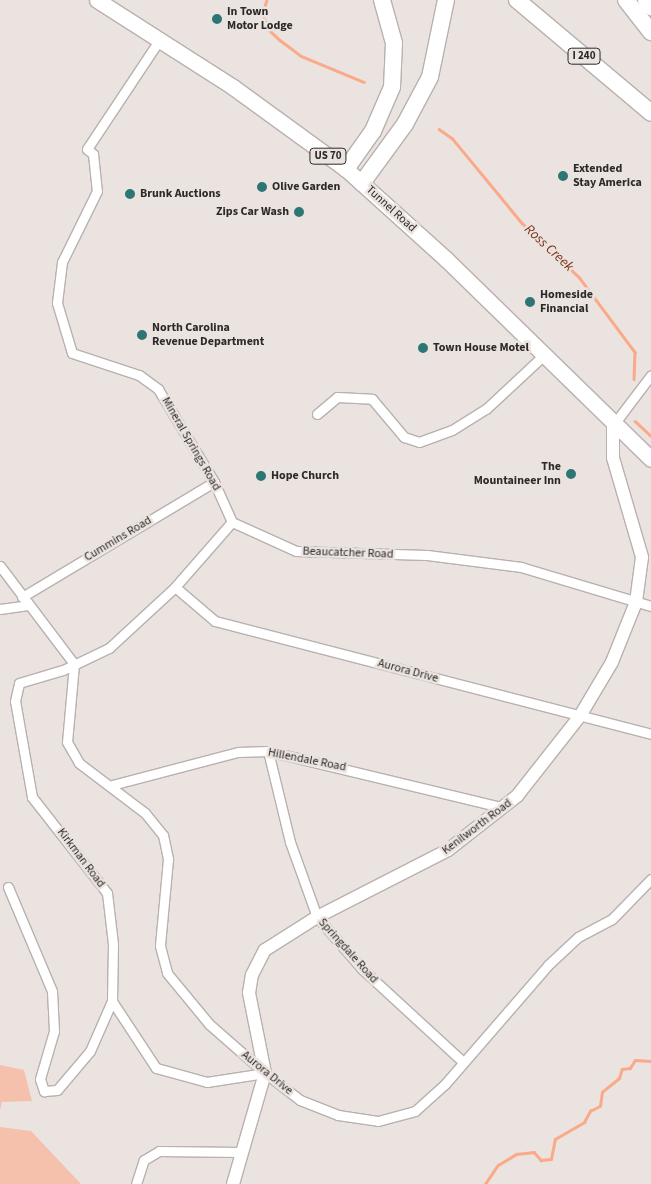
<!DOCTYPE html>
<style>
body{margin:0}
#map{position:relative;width:651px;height:1184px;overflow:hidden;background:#ebe3e0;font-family:"Source Sans 3",sans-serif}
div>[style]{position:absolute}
.green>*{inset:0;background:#f5c0ac}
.stream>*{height:2.5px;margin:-1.25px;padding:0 1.25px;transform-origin:1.25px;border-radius:1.25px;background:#faa989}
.roads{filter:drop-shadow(1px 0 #b8b1ae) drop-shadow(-1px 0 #b8b1ae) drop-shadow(0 1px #b8b1ae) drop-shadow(0 -1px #b8b1ae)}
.street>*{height:9px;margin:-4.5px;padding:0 4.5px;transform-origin:4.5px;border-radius:4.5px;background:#fff}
.secondary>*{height:12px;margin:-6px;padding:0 6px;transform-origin:6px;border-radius:6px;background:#fff}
.primary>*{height:15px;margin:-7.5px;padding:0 7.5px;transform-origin:7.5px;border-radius:7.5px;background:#fff}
.highway>*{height:16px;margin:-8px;padding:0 8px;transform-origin:8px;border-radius:8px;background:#fff}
.dots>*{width:14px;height:14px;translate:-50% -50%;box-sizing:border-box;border:2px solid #ebe3e0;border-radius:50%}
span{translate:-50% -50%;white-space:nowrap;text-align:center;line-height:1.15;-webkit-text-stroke:5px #ebe3e0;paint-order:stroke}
.shield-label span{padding:1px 4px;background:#ebe3e0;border:1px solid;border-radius:4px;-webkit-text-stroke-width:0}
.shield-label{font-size:11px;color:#2c2928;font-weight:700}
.poi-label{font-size:12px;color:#2c2928;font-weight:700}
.left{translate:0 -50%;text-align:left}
.right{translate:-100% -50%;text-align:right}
.street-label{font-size:12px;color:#2c2928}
.water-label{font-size:14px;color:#7b3314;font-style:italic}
</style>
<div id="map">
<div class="green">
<div style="clip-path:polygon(0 1065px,24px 1070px,32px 1101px,2px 1102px,0 1110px)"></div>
<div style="clip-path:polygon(0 1127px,31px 1131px,81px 1184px,0 1184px)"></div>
</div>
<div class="stream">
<div style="left:267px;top:0;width:13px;rotate:108deg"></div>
<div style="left:263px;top:12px;width:16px;rotate:76deg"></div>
<div style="left:267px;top:28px;width:18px;rotate:43deg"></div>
<div style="left:280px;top:40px;width:26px;rotate:37deg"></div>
<div style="left:301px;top:56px;width:68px;rotate:22.4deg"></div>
<div style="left:439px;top:129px;width:16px;rotate:35deg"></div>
<div style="left:452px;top:138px;width:110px;rotate:50.5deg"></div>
<div style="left:522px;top:223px;width:79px;rotate:43.5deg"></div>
<div style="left:579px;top:277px;width:94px;rotate:53.3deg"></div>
<div style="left:635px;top:352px;width:27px;rotate:92deg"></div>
<div style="left:635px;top:421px;width:22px;rotate:43deg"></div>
<div style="left:485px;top:1184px;width:23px;rotate:-56deg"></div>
<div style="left:498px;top:1165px;width:21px;rotate:-31deg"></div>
<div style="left:516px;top:1154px;width:18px;rotate:-6deg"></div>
<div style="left:534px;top:1152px;width:11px;rotate:49deg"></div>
<div style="left:541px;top:1160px;width:10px;rotate:-6deg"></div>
<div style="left:551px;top:1159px;width:20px;rotate:-79deg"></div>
<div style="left:555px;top:1139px;width:34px;rotate:-30deg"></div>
<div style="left:584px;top:1122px;width:13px;rotate:-61deg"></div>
<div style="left:590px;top:1111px;width:11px;rotate:-27deg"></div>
<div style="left:600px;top:1106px;width:14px;rotate:-82deg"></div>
<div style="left:602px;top:1092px;width:22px;rotate:-39deg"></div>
<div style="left:619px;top:1078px;width:9px;rotate:-72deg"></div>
<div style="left:622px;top:1069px;width:8px;rotate:-7deg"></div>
<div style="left:630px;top:1068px;width:9px;rotate:-58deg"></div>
<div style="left:635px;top:1060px;width:16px;rotate:4deg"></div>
</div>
<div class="roads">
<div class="street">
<div style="left:160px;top:39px;width:132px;rotate:123.6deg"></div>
<div style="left:87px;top:149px;width:8px;rotate:40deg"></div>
<div style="left:93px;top:154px;width:37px;rotate:84deg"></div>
<div style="left:97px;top:191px;width:79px;rotate:116.2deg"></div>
<div style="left:62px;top:262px;width:41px;rotate:97deg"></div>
<div style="left:57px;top:303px;width:52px;rotate:73.3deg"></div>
<div style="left:72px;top:353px;width:71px;rotate:18.2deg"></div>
<div style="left:139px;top:375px;width:24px;rotate:36deg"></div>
<div style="left:158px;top:389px;width:109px;rotate:58.9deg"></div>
<div style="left:214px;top:482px;width:44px;rotate:65.8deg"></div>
<div style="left:317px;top:414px;width:26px;rotate:-40deg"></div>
<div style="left:337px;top:397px;width:35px;rotate:3deg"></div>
<div style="left:372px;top:399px;width:50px;rotate:49.9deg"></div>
<div style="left:404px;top:437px;width:16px;rotate:18deg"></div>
<div style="left:419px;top:442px;width:35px;rotate:-20deg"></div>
<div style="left:452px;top:430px;width:40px;rotate:-32deg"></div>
<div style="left:486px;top:409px;width:79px;rotate:-43deg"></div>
<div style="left:614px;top:424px;width:61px;rotate:-52.9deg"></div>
<div style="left:0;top:566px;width:123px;rotate:52.9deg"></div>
<div style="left:175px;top:587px;width:52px;rotate:40.4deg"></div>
<div style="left:215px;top:621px;width:450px;rotate:14.5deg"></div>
<div style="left:22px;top:597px;width:224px;rotate:-30.9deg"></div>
<div style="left:0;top:609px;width:28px;rotate:-8deg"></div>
<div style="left:74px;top:664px;width:78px;rotate:95.1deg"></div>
<div style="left:67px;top:742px;width:24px;rotate:60deg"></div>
<div style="left:79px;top:763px;width:83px;rotate:37.1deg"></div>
<div style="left:145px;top:813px;width:28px;rotate:51deg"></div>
<div style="left:163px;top:835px;width:25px;rotate:78deg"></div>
<div style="left:168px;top:859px;width:87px;rotate:95.3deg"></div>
<div style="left:160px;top:946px;width:28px;rotate:75deg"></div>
<div style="left:167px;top:973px;width:66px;rotate:50.5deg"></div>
<div style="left:209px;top:1024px;width:74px;rotate:41.2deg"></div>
<div style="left:265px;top:1073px;width:44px;rotate:37.6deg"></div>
<div style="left:300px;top:1100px;width:41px;rotate:21.5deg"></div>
<div style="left:338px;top:1115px;width:40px;rotate:8.5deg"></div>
<div style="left:378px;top:1121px;width:38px;rotate:-15deg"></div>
<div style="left:415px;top:1111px;width:40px;rotate:-42deg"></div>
<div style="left:445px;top:1084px;width:157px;rotate:-49.1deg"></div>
<div style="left:548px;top:965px;width:41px;rotate:-43deg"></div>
<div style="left:578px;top:937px;width:38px;rotate:-28deg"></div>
<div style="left:612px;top:919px;width:56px;rotate:-45.7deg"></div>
<div style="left:268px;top:751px;width:94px;rotate:76.4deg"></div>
<div style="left:290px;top:842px;width:80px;rotate:70.2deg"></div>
<div style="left:317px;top:917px;width:69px;rotate:49.1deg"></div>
<div style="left:362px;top:969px;width:136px;rotate:42.6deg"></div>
<div style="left:112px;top:785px;width:130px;rotate:-14.7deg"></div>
<div style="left:238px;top:752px;width:30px;rotate:-2deg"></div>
<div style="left:268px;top:751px;width:241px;rotate:13.5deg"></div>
<div style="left:8px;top:887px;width:113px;rotate:67.1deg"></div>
<div style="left:52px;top:991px;width:40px;rotate:87.1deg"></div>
<div style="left:54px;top:1031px;width:50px;rotate:106.3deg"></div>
<div style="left:40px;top:1079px;width:13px;rotate:72deg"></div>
<div style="left:44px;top:1091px;width:13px;rotate:-4deg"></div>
<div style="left:57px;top:1090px;width:51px;rotate:-49.8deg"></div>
<div style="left:90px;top:1051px;width:55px;rotate:-66.3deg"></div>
<div style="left:265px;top:1073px;width:59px;rotate:171.2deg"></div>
<div style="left:207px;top:1082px;width:53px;rotate:-164.6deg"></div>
<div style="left:156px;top:1068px;width:80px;rotate:-123.3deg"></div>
<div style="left:112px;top:1001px;width:57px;rotate:-89deg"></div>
<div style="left:113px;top:944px;width:51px;rotate:-96.7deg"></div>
<div style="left:107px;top:893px;width:122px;rotate:-128deg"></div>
<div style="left:32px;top:797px;width:97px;rotate:-100deg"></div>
<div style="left:15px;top:701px;width:18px;rotate:-77deg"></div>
<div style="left:19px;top:683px;width:46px;rotate:-16.5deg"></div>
<div style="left:63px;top:670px;width:51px;rotate:-25.6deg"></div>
<div style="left:109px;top:648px;width:90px;rotate:-42.7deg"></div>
<div style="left:175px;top:587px;width:86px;rotate:-48.8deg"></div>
<div style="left:232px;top:522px;width:70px;rotate:24.4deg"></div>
<div style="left:296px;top:551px;width:131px;rotate:1.7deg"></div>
<div style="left:427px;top:555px;width:95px;rotate:7.3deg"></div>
<div style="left:521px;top:567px;width:136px;rotate:16.7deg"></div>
<div style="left:136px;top:1184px;width:25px;rotate:-72deg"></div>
<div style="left:144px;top:1160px;width:17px;rotate:-31deg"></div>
<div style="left:159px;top:1151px;width:81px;rotate:0.7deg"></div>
</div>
<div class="secondary">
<div style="left:233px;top:1184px;width:116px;rotate:-73.9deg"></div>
<div style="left:265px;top:1073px;width:82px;rotate:-101.3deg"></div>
<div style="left:249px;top:993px;width:18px;rotate:-81deg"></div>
<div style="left:252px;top:975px;width:28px;rotate:-63deg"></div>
<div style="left:265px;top:950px;width:62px;rotate:-32.4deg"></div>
<div style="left:317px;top:917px;width:147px;rotate:-27.1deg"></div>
<div style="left:448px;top:850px;width:88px;rotate:-38deg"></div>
<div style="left:517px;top:796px;width:102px;rotate:-51.8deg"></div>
<div style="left:580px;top:716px;width:63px;rotate:-59.3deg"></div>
<div style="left:612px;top:662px;width:65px;rotate:-68.2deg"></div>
<div style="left:636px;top:602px;width:45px;rotate:-82.4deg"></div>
<div style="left:642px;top:557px;width:103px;rotate:-106.3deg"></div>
<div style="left:613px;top:458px;width:32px;rotate:-90deg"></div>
</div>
<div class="primary">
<div style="left:97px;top:0;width:161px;rotate:32.6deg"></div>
<div style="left:233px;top:87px;width:140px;rotate:36deg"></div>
<div style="left:346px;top:169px;width:135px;rotate:42deg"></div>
<div style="left:446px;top:259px;width:286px;rotate:44.3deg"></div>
</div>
<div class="highway">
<div style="left:517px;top:0;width:175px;rotate:40.1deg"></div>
<div style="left:626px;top:0;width:41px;rotate:52deg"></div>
<div style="left:646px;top:0;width:9px;rotate:54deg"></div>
<div style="left:346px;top:169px;width:47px;rotate:-54.6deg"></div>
<div style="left:373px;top:131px;width:48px;rotate:-66.6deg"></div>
<div style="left:392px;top:87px;width:44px;rotate:-87.4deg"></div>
<div style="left:394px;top:43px;width:45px;rotate:-105.6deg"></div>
<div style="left:362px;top:183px;width:73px;rotate:-53.9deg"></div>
<div style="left:405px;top:124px;width:53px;rotate:-62deg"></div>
<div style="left:430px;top:77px;width:79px;rotate:-78.3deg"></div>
</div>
</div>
<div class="dots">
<div style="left:217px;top:19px;background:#2d7674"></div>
<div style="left:563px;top:176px;background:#2d7674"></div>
<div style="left:262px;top:187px;background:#2d7674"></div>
<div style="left:130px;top:194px;background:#2d7674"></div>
<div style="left:299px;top:212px;background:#2d7674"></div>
<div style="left:530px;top:302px;background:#2d7674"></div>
<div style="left:142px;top:335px;background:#2d7674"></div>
<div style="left:423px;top:348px;background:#2d7674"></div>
<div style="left:571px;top:474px;background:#2d7674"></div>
<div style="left:261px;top:476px;background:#2d7674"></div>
</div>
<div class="shield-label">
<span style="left:584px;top:56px">I 240</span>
<span style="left:328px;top:156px">US 70</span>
</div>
<div class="poi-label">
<span class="left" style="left:227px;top:19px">In Town<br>Motor Lodge</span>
<span class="left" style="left:573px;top:176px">Extended<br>Stay America</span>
<span class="left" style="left:272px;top:187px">Olive Garden</span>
<span class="left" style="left:140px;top:194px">Brunk Auctions</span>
<span class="right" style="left:289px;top:212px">Zips Car Wash</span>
<span class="left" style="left:540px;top:302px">Homeside<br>Financial</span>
<span class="left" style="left:152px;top:335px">North Carolina<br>Revenue Department</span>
<span class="left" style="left:433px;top:348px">Town House Motel</span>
<span class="right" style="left:561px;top:474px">The<br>Mountaineer Inn</span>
<span class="left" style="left:271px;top:476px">Hope Church</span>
</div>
<div class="street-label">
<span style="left:391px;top:209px;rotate:42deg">Tunnel Road</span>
<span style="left:191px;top:444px;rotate:60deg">Mineral Springs Road</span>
<span style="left:118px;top:539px;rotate:-31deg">Cummins Road</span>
<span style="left:348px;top:553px;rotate:2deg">Beaucatcher Road</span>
<span style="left:408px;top:671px;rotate:15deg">Aurora Drive</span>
<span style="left:307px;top:760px;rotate:11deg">Hillendale Road</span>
<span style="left:477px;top:827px;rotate:-37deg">Kenilworth Road</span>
<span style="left:81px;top:858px;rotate:53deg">Kirkman Road</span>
<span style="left:348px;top:951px;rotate:48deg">Springdale Road</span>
<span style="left:267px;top:1073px;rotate:39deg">Aurora Drive</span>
</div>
<div class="water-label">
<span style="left:549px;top:248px;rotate:43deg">Ross Creek</span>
</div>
</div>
